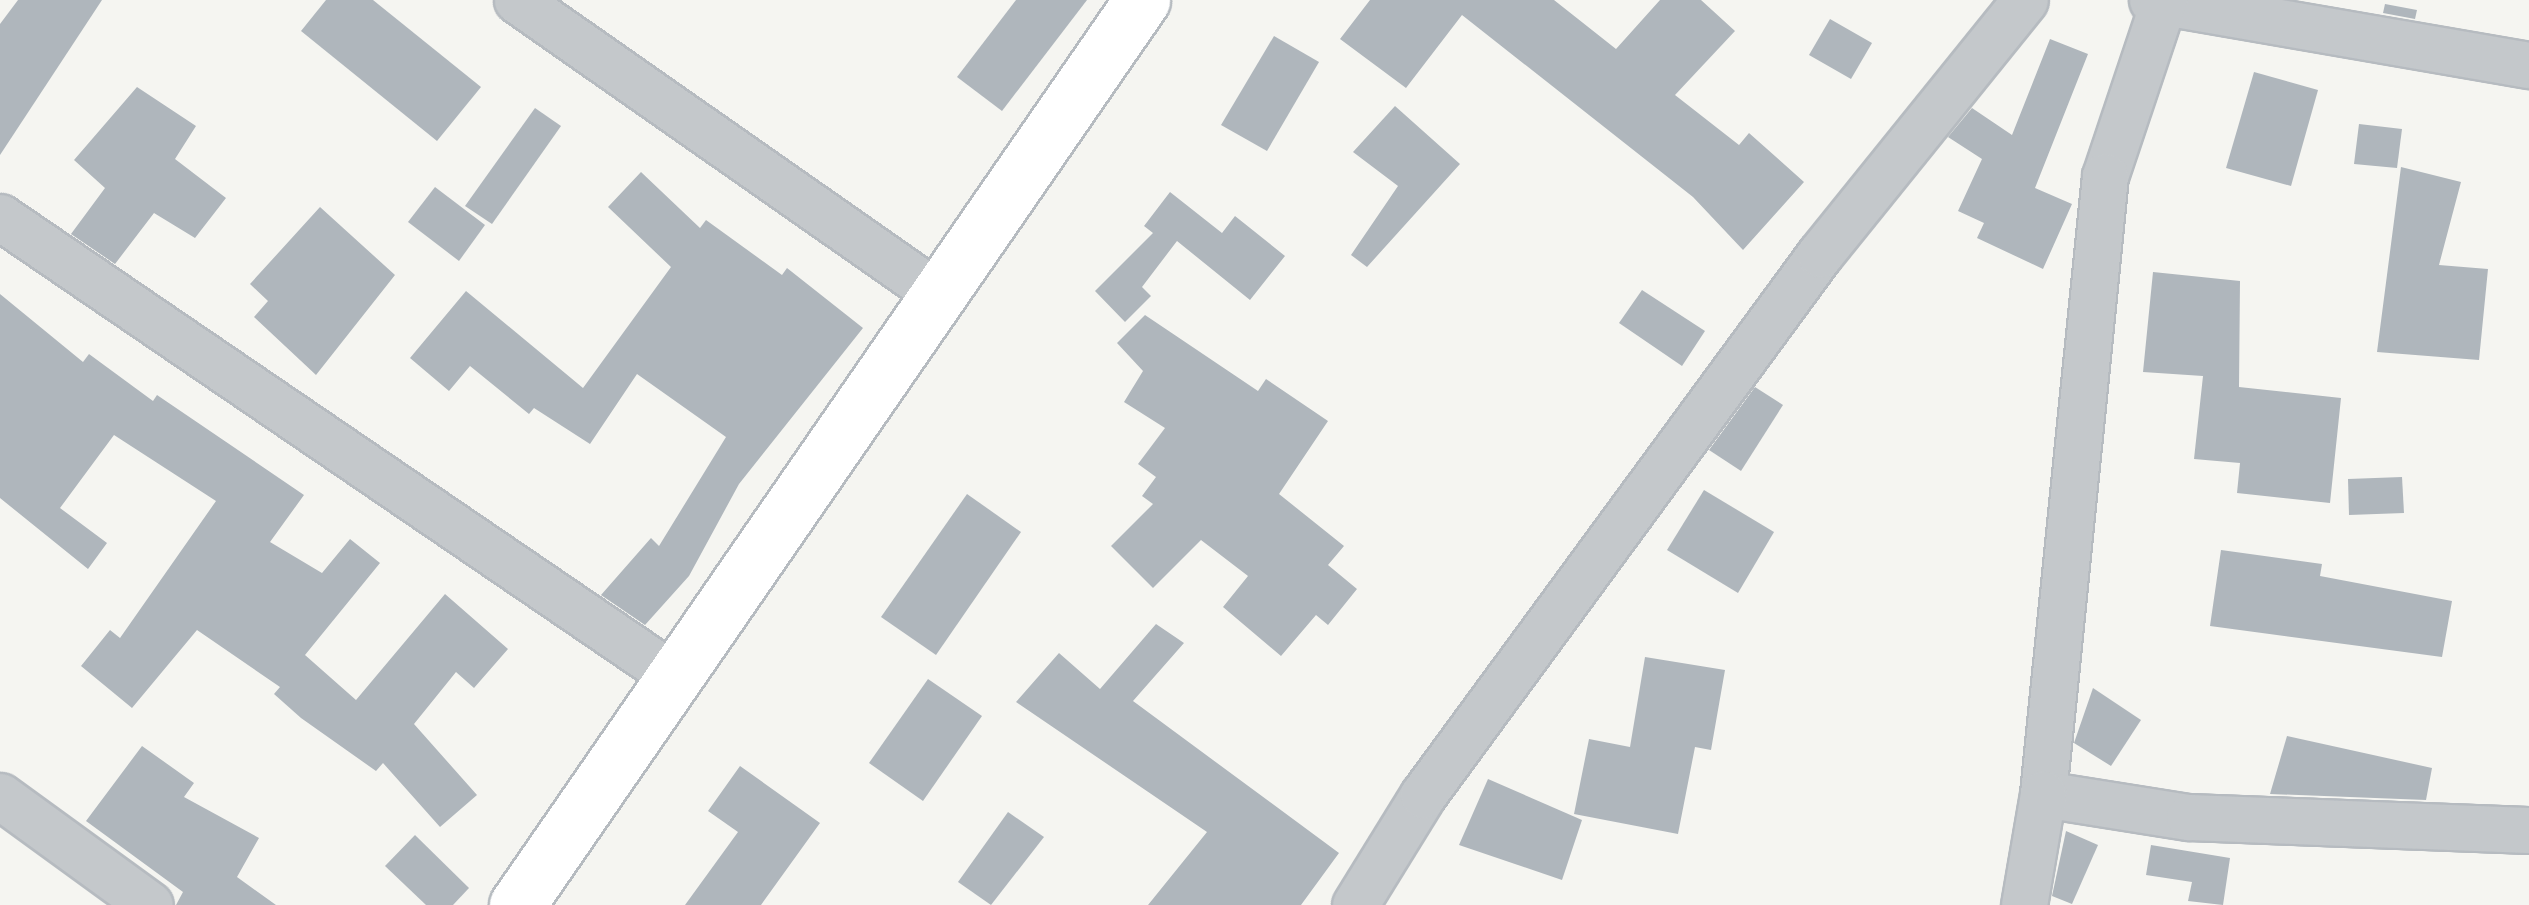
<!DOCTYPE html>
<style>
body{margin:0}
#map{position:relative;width:2529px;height:905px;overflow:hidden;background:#f5f5f1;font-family:Quicksand,sans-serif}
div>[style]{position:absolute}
.building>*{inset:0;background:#afb6bc}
.roads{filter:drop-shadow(2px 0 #b6bbc0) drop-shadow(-2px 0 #b6bbc0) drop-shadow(0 2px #b6bbc0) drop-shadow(0 -2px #b6bbc0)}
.street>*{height:45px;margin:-22.5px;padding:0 22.5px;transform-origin:22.5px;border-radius:22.5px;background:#c4c8cb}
.secondary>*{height:55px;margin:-27.5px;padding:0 27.5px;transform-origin:27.5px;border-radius:27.5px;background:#fff}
span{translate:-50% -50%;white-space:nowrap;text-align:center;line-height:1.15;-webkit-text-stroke:10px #fff;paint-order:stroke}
</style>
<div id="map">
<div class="building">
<div style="clip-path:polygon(18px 0,102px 0,0 155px,0 24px)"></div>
<div style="clip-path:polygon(326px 0,373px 0,481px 87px,437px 141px,301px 31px)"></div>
<div style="clip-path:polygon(1016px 0,1087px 0,1002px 111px,957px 77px)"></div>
<div style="clip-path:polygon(1370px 0,1554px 0,1616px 49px,1660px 0,1701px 0,1735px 31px,1675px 95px,1739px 145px,1749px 133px,1804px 182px,1743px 250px,1693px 197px,1462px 15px,1406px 88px,1340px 39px)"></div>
<div style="clip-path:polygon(2385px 4px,2417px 10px,2415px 19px,2383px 13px)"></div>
<div style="clip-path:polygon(1830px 19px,1872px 43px,1851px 79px,1809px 55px)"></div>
<div style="clip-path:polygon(1274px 36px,1319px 62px,1267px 151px,1221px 125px)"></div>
<div style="clip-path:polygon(2050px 39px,2088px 54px,2035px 188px,2072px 204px,2043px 269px,1977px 238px,1984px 223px,1958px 211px,1982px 159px,1948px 137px,1972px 108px,2012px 135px)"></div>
<div style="clip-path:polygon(2254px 72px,2318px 90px,2291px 186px,2226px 168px)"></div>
<div style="clip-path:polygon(137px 87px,196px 126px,175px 159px,226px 198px,195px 238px,154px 213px,115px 264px,71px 234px,105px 188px,74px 160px)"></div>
<div style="clip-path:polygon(1395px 106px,1460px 164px,1367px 267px,1351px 255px,1398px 186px,1353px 152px)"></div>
<div style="clip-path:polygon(535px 108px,561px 126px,492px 224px,465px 206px)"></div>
<div style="clip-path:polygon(2359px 124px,2402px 129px,2397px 168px,2354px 164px)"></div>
<div style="clip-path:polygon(2401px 167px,2461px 182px,2439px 265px,2488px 269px,2479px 360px,2377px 352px)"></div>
<div style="clip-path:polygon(641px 172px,700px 228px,706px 220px,782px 275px,787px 268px,863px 328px,739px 484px,689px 576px,645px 625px,601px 595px,651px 538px,659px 546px,726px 437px,637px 374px,590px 444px,534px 408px,529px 414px,470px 366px,449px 391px,410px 358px,466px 291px,583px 388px,671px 267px,608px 207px)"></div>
<div style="clip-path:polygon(435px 187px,485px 225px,459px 261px,408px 222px)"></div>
<div style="clip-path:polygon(1170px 192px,1222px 233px,1235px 216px,1285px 256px,1250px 300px,1177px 241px,1142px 287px,1151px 296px,1125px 322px,1095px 291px,1153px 233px,1144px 226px)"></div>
<div style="clip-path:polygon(320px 207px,395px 275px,316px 375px,254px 317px,268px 301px,250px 284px)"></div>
<div style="clip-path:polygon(2153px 272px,2240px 281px,2239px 387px,2341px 398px,2330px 503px,2237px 493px,2240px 463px,2194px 459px,2203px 376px,2143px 372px)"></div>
<div style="clip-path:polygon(1642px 290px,1705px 331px,1682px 366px,1619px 323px)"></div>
<div style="clip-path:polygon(0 294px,83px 362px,89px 354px,153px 401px,157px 395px,304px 495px,270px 542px,322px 573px,350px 539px,380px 563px,305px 655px,356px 700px,445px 594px,508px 649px,474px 688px,456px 672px,414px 724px,477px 795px,440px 827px,383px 763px,376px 771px,301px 718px,274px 694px,280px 687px,197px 630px,132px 708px,81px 666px,110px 630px,120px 638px,216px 501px,114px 435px,60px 508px,107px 543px,88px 569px,0 498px)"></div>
<div style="clip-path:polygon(1145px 315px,1258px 391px,1266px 379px,1328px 421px,1279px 494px,1344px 546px,1328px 565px,1357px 589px,1328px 625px,1316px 615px,1281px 656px,1223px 607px,1248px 576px,1201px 540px,1153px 588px,1111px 546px,1153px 504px,1142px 496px,1156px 477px,1138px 464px,1165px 428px,1124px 402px,1143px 371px,1117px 343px)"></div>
<div style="clip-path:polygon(1755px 387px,1783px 405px,1741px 471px,1709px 450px)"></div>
<div style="clip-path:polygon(2402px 477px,2404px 513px,2349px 515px,2348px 479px)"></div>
<div style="clip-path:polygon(1704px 490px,1774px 532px,1738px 593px,1667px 550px)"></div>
<div style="clip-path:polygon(967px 494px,1021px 532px,936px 655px,881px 617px)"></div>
<div style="clip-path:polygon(2221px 550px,2322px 564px,2320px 576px,2452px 601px,2442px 657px,2210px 626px)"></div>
<div style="clip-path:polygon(1156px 624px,1184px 643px,1133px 701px,1339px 853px,1301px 905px,1148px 905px,1207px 832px,1016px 702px,1059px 653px,1100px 689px)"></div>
<div style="clip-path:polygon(1645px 657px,1725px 670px,1711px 750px,1695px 747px,1678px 834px,1574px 814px,1589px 739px,1630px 747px)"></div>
<div style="clip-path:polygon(928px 679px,982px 716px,923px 801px,869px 763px)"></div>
<div style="clip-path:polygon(2093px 688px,2141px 720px,2111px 766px,2074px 743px)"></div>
<div style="clip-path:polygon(2287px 736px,2432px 768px,2426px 800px,2270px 794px)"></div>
<div style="clip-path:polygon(142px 746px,194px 783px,184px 797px,259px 838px,237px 877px,276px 905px,176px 905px,183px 892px,86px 821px)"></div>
<div style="clip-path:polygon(740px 766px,820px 823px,761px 905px,685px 905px,738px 832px,708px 811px)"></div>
<div style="clip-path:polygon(1488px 779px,1582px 820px,1562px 880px,1459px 845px)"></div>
<div style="clip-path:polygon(1008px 812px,1044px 837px,991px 905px,958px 882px)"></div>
<div style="clip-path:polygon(2066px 831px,2098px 845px,2072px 904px,2052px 896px)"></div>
<div style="clip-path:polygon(415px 835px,469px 888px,453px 905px,426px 905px,385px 866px)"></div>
<div style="clip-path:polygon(2151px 845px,2230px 858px,2223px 905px,2188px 901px,2192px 882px,2146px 875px)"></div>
</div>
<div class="roads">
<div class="street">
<div style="left:517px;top:0;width:515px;rotate:34.96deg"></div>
<div style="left:2152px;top:0;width:383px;rotate:9.8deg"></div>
<div style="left:2164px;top:0;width:186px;rotate:108.5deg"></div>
<div style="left:2105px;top:176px;width:621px;rotate:95.73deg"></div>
<div style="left:2043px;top:794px;width:148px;rotate:9deg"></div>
<div style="left:2189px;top:817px;width:340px;rotate:2.2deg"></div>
<div style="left:0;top:217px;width:817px;rotate:34.27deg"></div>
<div style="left:0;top:796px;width:185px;rotate:36deg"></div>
<div style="left:1355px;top:905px;width:129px;rotate:-58.3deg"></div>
<div style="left:1423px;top:795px;width:671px;rotate:-53.73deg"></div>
<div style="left:1820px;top:254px;width:326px;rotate:-51.1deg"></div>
<div style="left:2024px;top:905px;width:113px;rotate:-80.3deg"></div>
</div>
<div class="secondary">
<div style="left:517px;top:905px;width:1100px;rotate:-55.37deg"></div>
</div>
</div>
</div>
